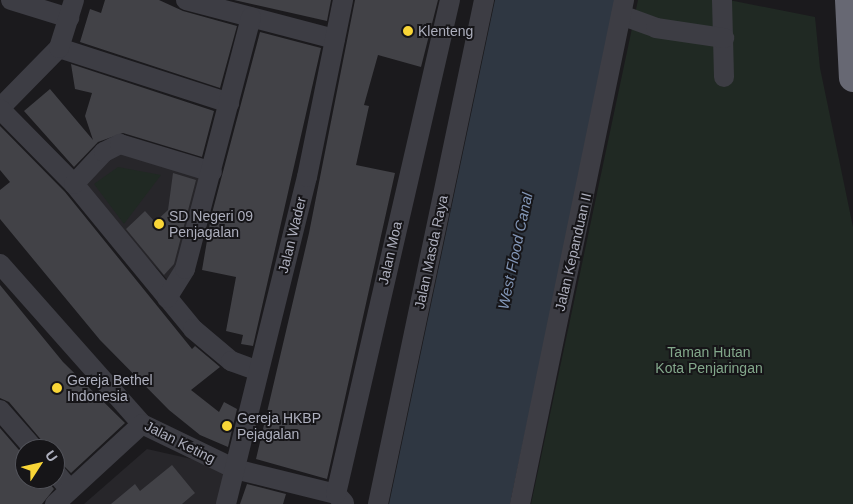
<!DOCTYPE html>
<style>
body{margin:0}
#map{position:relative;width:853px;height:504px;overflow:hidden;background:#1b1a1d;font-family:Helvetica,sans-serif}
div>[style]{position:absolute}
.built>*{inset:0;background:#27262a}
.green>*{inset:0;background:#202923}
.water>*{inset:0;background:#2f3742}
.building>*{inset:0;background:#424247}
.minor>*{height:20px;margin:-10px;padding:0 10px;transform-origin:10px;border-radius:10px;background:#3d3d44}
.highway>*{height:28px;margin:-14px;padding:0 14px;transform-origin:14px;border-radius:14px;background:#676873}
.dots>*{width:14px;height:14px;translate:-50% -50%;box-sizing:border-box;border:2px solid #161518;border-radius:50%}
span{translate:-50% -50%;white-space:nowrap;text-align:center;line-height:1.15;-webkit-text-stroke:4px #161518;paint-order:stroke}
.poi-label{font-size:14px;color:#adafbd}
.left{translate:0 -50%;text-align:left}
.street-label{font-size:14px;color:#adafbd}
.park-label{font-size:14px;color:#83a88b}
.water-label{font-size:15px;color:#8397b8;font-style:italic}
.north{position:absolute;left:15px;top:439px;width:50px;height:50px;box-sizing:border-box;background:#161518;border:1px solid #52535a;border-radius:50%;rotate:55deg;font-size:14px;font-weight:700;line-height:20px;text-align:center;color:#adafbd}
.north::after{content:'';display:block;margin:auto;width:18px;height:22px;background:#f9d637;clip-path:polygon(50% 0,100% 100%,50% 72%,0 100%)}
</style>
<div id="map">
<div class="built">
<div style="clip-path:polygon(124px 151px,211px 175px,175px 288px,81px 186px,106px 157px)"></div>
<div style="clip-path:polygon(147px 449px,227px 467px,218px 504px,84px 504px)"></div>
</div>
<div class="green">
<div style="clip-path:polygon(638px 0,729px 0,815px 17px,820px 68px,853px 227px,853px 504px,531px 504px)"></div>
<div style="clip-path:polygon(118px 167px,161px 175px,124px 224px,94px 184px)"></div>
</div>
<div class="water">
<div style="clip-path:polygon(495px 0,617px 0,510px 504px,389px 504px)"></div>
</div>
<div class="building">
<div style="clip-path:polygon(105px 0,159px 0,183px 11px,237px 26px,220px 88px,80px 42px,90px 9px,101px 13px)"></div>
<div style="clip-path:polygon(234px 0,331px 0,327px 21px)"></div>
<div style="clip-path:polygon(355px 0,438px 0,421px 67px,378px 55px,364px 105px,369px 106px,356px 165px,395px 173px,327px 479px,256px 459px,309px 233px)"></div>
<div style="clip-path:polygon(260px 32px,321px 48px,253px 346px,241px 344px,243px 335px,226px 331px,236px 277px,202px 270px,211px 217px)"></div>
<div style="clip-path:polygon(71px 64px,214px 111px,202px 157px,123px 133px,98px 142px,74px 167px,24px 111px,50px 89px,93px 140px,85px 116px,92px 93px,75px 89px)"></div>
<div style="clip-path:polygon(0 126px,65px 192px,192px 349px,195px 346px,220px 367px,191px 390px,219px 412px,224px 402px,237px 409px,228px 447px,200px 435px,169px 410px,100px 340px,0 219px,0 190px,10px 182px,0 170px)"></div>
<div style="clip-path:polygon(173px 173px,196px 180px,174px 264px,164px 275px,126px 229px,145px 211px,155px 222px,168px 210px)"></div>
<div style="clip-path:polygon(0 285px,63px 362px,125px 423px,71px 473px,55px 457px,55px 449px,49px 449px,9px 402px,0 398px)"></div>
<div style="clip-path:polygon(0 428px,25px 457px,25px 479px,46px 479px,54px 489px,42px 504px,0 504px)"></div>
<div style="clip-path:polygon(172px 465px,195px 493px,182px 504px,111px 504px,135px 484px,140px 491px)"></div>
<div style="clip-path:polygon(247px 484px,286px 494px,283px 504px,240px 504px)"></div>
</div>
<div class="minor">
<div style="left:11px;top:0;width:61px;rotate:17.2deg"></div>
<div style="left:186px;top:0;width:154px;rotate:14.7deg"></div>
<div style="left:722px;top:0;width:77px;rotate:88.5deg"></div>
<div style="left:621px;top:15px;width:37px;rotate:20deg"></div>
<div style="left:656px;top:28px;width:69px;rotate:8.4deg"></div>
<div style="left:59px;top:48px;width:179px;rotate:17.9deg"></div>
<div style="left:0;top:108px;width:84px;rotate:-45.5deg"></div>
<div style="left:59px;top:48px;width:50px;rotate:-72.6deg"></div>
<div style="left:0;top:109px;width:105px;rotate:45.4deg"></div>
<div style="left:74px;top:184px;width:188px;rotate:50.6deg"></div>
<div style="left:193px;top:329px;width:50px;rotate:40.1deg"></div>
<div style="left:231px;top:361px;width:29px;rotate:20deg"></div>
<div style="left:74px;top:184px;width:44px;rotate:-46.8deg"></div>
<div style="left:104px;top:152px;width:18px;rotate:-27deg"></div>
<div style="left:120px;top:144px;width:96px;rotate:16.9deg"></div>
<div style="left:0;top:264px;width:214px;rotate:48.4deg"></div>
<div style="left:142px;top:424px;width:103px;rotate:25.8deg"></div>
<div style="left:235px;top:469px;width:104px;rotate:13.9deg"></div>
<div style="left:336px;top:494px;width:12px;rotate:48deg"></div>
<div style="left:167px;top:298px;width:34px;rotate:-58deg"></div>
<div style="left:185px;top:269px;width:260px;rotate:-75.3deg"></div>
<div style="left:0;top:410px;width:52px;rotate:48.9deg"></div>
<div style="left:55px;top:472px;width:23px;rotate:50deg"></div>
<div style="left:336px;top:494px;width:507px;rotate:-77.01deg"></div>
<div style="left:55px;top:504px;width:118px;rotate:-42.6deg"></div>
<div style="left:226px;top:504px;width:337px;rotate:-76.1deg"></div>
<div style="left:307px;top:177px;width:181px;rotate:-78.5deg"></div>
<div style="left:378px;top:504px;width:515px;rotate:-78.12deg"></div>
<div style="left:520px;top:504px;width:515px;rotate:-78.34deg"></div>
</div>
<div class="highway">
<div style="left:849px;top:0;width:78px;rotate:87.1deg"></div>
</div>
<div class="dots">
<div style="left:408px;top:31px;background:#f9d637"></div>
<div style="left:159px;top:224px;background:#f9d637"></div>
<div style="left:57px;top:388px;background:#f9d637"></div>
<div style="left:227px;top:426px;background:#f9d637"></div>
</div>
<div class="poi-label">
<span class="left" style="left:418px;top:31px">Klenteng</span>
<span class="left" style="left:169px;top:224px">SD Negeri 09<br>Penjagalan</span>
<span class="left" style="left:67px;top:388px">Gereja Bethel<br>Indonesia</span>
<span class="left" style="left:237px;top:426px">Gereja HKBP<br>Pejagalan</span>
</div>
<div class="street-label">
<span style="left:292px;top:235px;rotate:-76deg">Jalan Wader</span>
<span style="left:431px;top:252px;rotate:-78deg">Jalan Masda Raya</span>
<span style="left:573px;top:252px;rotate:-77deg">Jalan Kepanduan II</span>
<span style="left:390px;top:253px;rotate:-77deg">Jalan Moa</span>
<span style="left:180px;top:442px;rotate:27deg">Jalan Keting</span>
</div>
<div class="park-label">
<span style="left:709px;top:360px">Taman Hutan<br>Kota Penjaringan</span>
</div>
<div class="water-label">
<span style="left:515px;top:251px;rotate:-78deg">West Flood Canal</span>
</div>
<div class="north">U</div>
</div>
